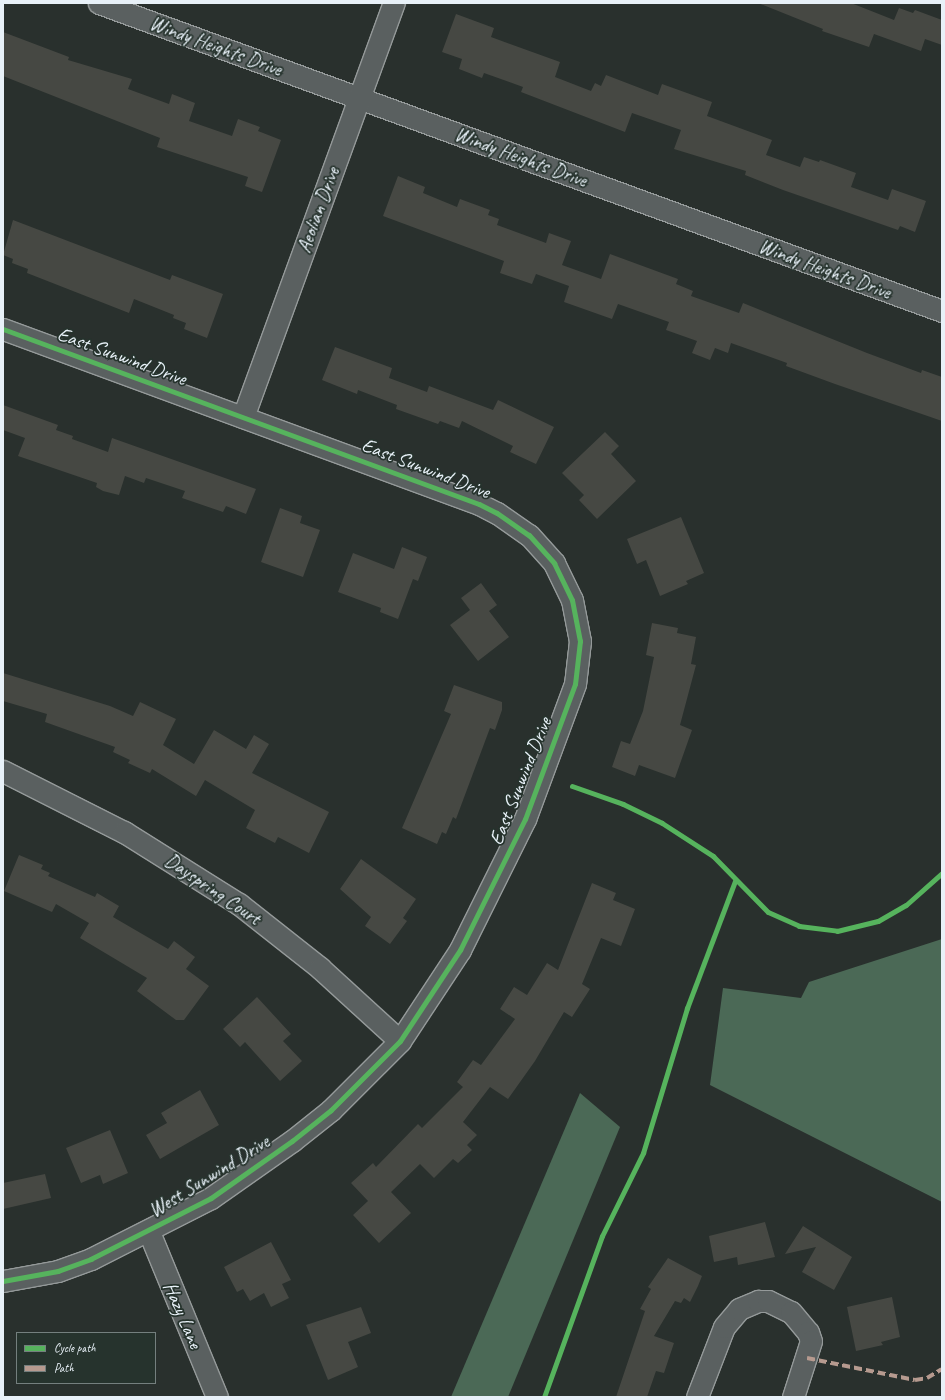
<!DOCTYPE html>
<style>
body{margin:0}
#map{position:relative;width:945px;height:1400px;overflow:hidden;background:#29302d;font-family:Caveat,sans-serif}
div>[style]{position:absolute}
.green>*{inset:0;background:#4b6956}
.building>*{inset:0;background:#464843}
.roads{filter:drop-shadow(1px 0 #959a9a) drop-shadow(-1px 0 #959a9a) drop-shadow(0 1px #959a9a) drop-shadow(0 -1px #959a9a)}
.minor>*{height:21px;margin:-10.5px;padding:0 10.5px;transform-origin:10.5px;border-radius:10.5px;background:#5a6060}
.quiet>*{height:4px;margin-top:-2px;transform-origin:0;background:repeating-linear-gradient(90deg,#b69a8f 0 8px,transparent 0 12px)}
.cycleway>*{height:5px;margin:-2.5px;padding:0 2.5px;transform-origin:2.5px;border-radius:2.5px;background:#56b35d}
span{translate:-50% -50%;white-space:nowrap;text-align:center;line-height:1.15;-webkit-text-stroke:3.5px #26332d;paint-order:stroke}
.street-label{font-size:20px;color:#e8f1f8}
.frame{position:absolute;inset:0;border:4px solid #e8f1f8;pointer-events:none}
.legend{position:absolute;left:16px;top:1332px;width:140px;height:52px;box-sizing:border-box;background:#26332d;border:1px solid #747f7e;margin:0;padding:5px 7px;list-style:none;font-size:12px;color:#e8f1f8}
.legend li{display:flex;align-items:center;gap:8px;height:20px}
.legend b{width:20px;border:1px solid #747f7e}
</style>
<div id="map">
<div class="green">
<div style="clip-path:polygon(942px 939px,942px 1202px,710px 1085px,723px 988px,801px 998px,809px 982px)"></div>
<div style="clip-path:polygon(580px 1093px,620px 1127px,508px 1397px,451px 1397px)"></div>
</div>
<div class="building">
<div style="clip-path:polygon(758px 3px,851px 3px,894px 20px,899px 8px,913px 13px,915px 10px,942px 20px,942px 45px,925px 39px,921px 51px,874px 34px,869px 47px,822px 31px,823px 29px)"></div>
<div style="clip-path:polygon(456px 14px,494px 28px,491px 37px,560px 62px,555px 77px,591px 91px,595px 83px,601px 86px,606px 75px,658px 95px,662px 84px,712px 102px,707px 116px,772px 140px,766px 155px,800px 167px,804px 157px,819px 162px,820px 160px,856px 173px,851px 187px,888px 200px,892px 189px,926px 201px,915px 232px,900px 226px,898px 230px,783px 190px,745px 175px,746px 171px,674px 149px,681px 130px,632px 113px,625px 132px,521px 92px,523px 87px,484px 73px,482px 78px,459px 69px,462px 59px,442px 52px)"></div>
<div style="clip-path:polygon(3px 32px,69px 57px,68px 60px,132px 79px,128px 89px,169px 104px,172px 94px,195px 103px,189px 121px,232px 136px,238px 119px,260px 127px,258px 131px,281px 140px,262px 192px,245px 186px,248px 177px,157px 147px,160px 138px,3px 76px)"></div>
<div style="clip-path:polygon(398px 176px,425px 187px,423px 193px,457px 207px,460px 199px,490px 210px,488px 215px,499px 219px,497px 225px,546px 243px,549px 233px,571px 241px,562px 265px,601px 279px,610px 254px,678px 279px,676px 284px,693px 291px,691px 296px,739px 313px,743px 303px,867px 353px,921px 373px,922px 370px,942px 377px,942px 421px,835px 384px,786px 366px,787px 363px,731px 343px,728px 353px,715px 348px,710px 360px,692px 353px,697px 341px,666px 330px,669px 322px,618px 304px,612px 319px,564px 302px,569px 286px,536px 274px,532px 284px,500px 273px,504px 261px,383px 216px)"></div>
<div style="clip-path:polygon(13px 220px,170px 280px,172px 275px,223px 294px,207px 338px,184px 329px,186px 323px,173px 318px,174px 315px,134px 299px,129px 313px,27px 273px,28px 269px,12px 263px,13px 259px,3px 255px)"></div>
<div style="clip-path:polygon(335px 347px,392px 368px,389px 378px,427px 392px,429px 386px,493px 410px,498px 400px,554px 427px,536px 464px,510px 452px,513px 446px,462px 421px,459px 428px,440px 421px,438px 424px,396px 409px,397px 405px,358px 390px,357px 394px,322px 380px)"></div>
<div style="clip-path:polygon(3px 405px,58px 425px,56px 430px,73px 436px,72px 439px,108px 452px,112px 438px,256px 489px,246px 514px,226px 506px,223px 512px,182px 498px,185px 491px,146px 478px,144px 483px,125px 476px,119px 495px,103px 491px,96px 487px,97px 483px,18px 456px,25px 438px,3px 430px)"></div>
<div style="clip-path:polygon(605px 432px,619px 446px,611px 454px,636px 481px,597px 519px,579px 500px,584px 495px,562px 473px)"></div>
<div style="clip-path:polygon(280px 508px,302px 516px,300px 523px,320px 530px,303px 577px,261px 562px)"></div>
<div style="clip-path:polygon(681px 517px,704px 573px,686px 581px,688px 584px,660px 596px,646px 560px,637px 564px,627px 539px)"></div>
<div style="clip-path:polygon(402px 547px,427px 557px,418px 581px,413px 579px,398px 619px,380px 612px,381px 608px,338px 592px,353px 553px,394px 569px)"></div>
<div style="clip-path:polygon(481px 583px,497px 605px,489px 611px,509px 637px,478px 661px,450px 625px,470px 610px,461px 598px)"></div>
<div style="clip-path:polygon(652px 623px,678px 628px,677px 633px,696px 637px,691px 664px,696px 665px,680px 725px,692px 730px,675px 778px,639px 765px,635px 776px,612px 767px,621px 741px,630px 744px,643px 711px,654px 657px,646px 655px)"></div>
<div style="clip-path:polygon(3px 673px,110px 706px,133px 716px,140px 702px,176px 719px,163px 745px,194px 764px,214px 730px,246px 749px,254px 735px,269px 744px,252px 773px,329px 812px,309px 853px,278px 837px,275px 843px,246px 828px,255px 810px,205px 780px,196px 796px,152px 769px,150px 773px,128px 763px,130px 760px,113px 752px,115px 747px,45px 722px,47px 714px,3px 701px)"></div>
<div style="clip-path:polygon(454px 685px,502px 702px,502px 710px,495px 730px,490px 728px,456px 819px,453px 817px,446px 834px,442px 832px,437px 844px,402px 828px,451px 714px,444px 711px)"></div>
<div style="clip-path:polygon(19px 855px,43px 865px,41px 869px,50px 873px,48px 876px,95px 897px,97px 893px,119px 906px,113px 917px,168px 949px,174px 941px,195px 957px,186px 969px,209px 986px,184px 1020px,176px 1020px,137px 991px,147px 978px,80px 938px,89px 923px,56px 904px,52px 912px,4px 891px)"></div>
<div style="clip-path:polygon(361px 859px,416px 899px,403px 918px,407px 921px,390px 944px,365px 926px,371px 917px,340px 889px)"></div>
<div style="clip-path:polygon(592px 883px,616px 893px,613px 900px,635px 909px,621px 946px,601px 938px,582px 984px,590px 989px,572px 1017px,564px 1012px,535px 1061px,508px 1099px,490px 1087px,463px 1122px,477px 1135px,467px 1145px,472px 1150px,458px 1163px,453px 1159px,434px 1178px,420px 1164px,391px 1192px,411px 1213px,379px 1243px,353px 1215px,368px 1201px,351px 1183px,373px 1163px,376px 1167px,418px 1124px,422px 1128px,463px 1087px,457px 1082px,473px 1060px,481px 1065px,515px 1019px,500px 1009px,514px 987px,527px 995px,547px 963px,558px 970px)"></div>
<div style="clip-path:polygon(257px 997px,291px 1034px,283px 1041px,302px 1061px,280px 1081px,245px 1042px,240px 1047px,223px 1029px)"></div>
<div style="clip-path:polygon(200px 1090px,219px 1125px,160px 1159px,146px 1135px,167px 1123px,161px 1113px)"></div>
<div style="clip-path:polygon(110px 1130px,128px 1173px,103px 1184px,100px 1175px,81px 1183px,66px 1148px)"></div>
<div style="clip-path:polygon(45px 1174px,51px 1198px,3px 1209px,3px 1183px)"></div>
<div style="clip-path:polygon(765px 1222px,775px 1257px,738px 1265px,737px 1257px,714px 1262px,709px 1236px)"></div>
<div style="clip-path:polygon(803px 1226px,852px 1257px,834px 1290px,802px 1272px,816px 1247px,785px 1254px)"></div>
<div style="clip-path:polygon(271px 1242px,291px 1280px,282px 1284px,289px 1298px,271px 1307px,264px 1293px,250px 1301px,243px 1289px,237px 1292px,224px 1267px)"></div>
<div style="clip-path:polygon(668px 1258px,702px 1276px,698px 1286px,690px 1302px,684px 1298px,681px 1303px,675px 1301px,654px 1336px,674px 1343px,664px 1373px,656px 1371px,647px 1397px,616px 1397px,645px 1311px,640px 1309px,651px 1289px,648px 1287px)"></div>
<div style="clip-path:polygon(892px 1297px,900px 1337px,881px 1342px,883px 1345px,856px 1351px,847px 1307px)"></div>
<div style="clip-path:polygon(361px 1307px,371px 1333px,348px 1342px,358px 1367px,328px 1380px,306px 1325px)"></div>
</div>
<div class="roads">
<div class="minor">
<div style="left:99px;top:3px;width:898px;rotate:20.07deg"></div>
<div style="left:3px;top:329px;width:507px;rotate:20.19deg"></div>
<div style="left:479px;top:504px;width:20px;rotate:27deg"></div>
<div style="left:497px;top:513px;width:39px;rotate:35deg"></div>
<div style="left:529px;top:535px;width:38px;rotate:48deg"></div>
<div style="left:554px;top:563px;width:41px;rotate:64.1deg"></div>
<div style="left:572px;top:600px;width:42px;rotate:79deg"></div>
<div style="left:580px;top:641px;width:43px;rotate:96.6deg"></div>
<div style="left:575px;top:684px;width:144px;rotate:110.3deg"></div>
<div style="left:525px;top:819px;width:146px;rotate:116.4deg"></div>
<div style="left:460px;top:950px;width:109px;rotate:123.4deg"></div>
<div style="left:400px;top:1041px;width:98px;rotate:135deg"></div>
<div style="left:331px;top:1110px;width:50px;rotate:141.5deg"></div>
<div style="left:292px;top:1141px;width:99px;rotate:144.9deg"></div>
<div style="left:211px;top:1198px;width:135px;rotate:153.1deg"></div>
<div style="left:91px;top:1259px;width:35px;rotate:160deg"></div>
<div style="left:58px;top:1271px;width:56px;rotate:169.7deg"></div>
<div style="left:243px;top:417px;width:441px;rotate:-70deg"></div>
<div style="left:3px;top:771px;width:136px;rotate:26.8deg"></div>
<div style="left:124px;top:832px;width:136px;rotate:32.1deg"></div>
<div style="left:239px;top:904px;width:103px;rotate:38.3deg"></div>
<div style="left:320px;top:968px;width:108px;rotate:42.4deg"></div>
<div style="left:149px;top:1232px;width:178px;rotate:67.6deg"></div>
<div style="left:697px;top:1397px;width:75px;rotate:-68.9deg"></div>
<div style="left:724px;top:1327px;width:23px;rotate:-50deg"></div>
<div style="left:739px;top:1309px;width:21px;rotate:-23deg"></div>
<div style="left:758px;top:1301px;width:10px"></div>
<div style="left:768px;top:1301px;width:25px;rotate:26deg"></div>
<div style="left:791px;top:1312px;width:26px;rotate:50deg"></div>
<div style="left:808px;top:1332px;width:9px;rotate:72deg"></div>
<div style="left:811px;top:1341px;width:59px;rotate:107.8deg"></div>
</div>
</div>
<div class="quiet">
<div style="left:807px;top:1358px;width:110px;rotate:11.5deg"></div>
<div style="left:915px;top:1380px;width:12px;rotate:-9deg"></div>
<div style="left:927px;top:1378px;width:17px;rotate:-31deg"></div>
</div>
<div class="cycleway">
<div style="left:3px;top:329px;width:507px;rotate:20.19deg"></div>
<div style="left:479px;top:504px;width:20px;rotate:27deg"></div>
<div style="left:497px;top:513px;width:39px;rotate:35deg"></div>
<div style="left:529px;top:535px;width:38px;rotate:48deg"></div>
<div style="left:554px;top:563px;width:41px;rotate:64.1deg"></div>
<div style="left:572px;top:600px;width:42px;rotate:79deg"></div>
<div style="left:580px;top:641px;width:43px;rotate:96.6deg"></div>
<div style="left:575px;top:684px;width:144px;rotate:110.3deg"></div>
<div style="left:525px;top:819px;width:146px;rotate:116.4deg"></div>
<div style="left:460px;top:950px;width:109px;rotate:123.4deg"></div>
<div style="left:400px;top:1041px;width:98px;rotate:135deg"></div>
<div style="left:331px;top:1110px;width:50px;rotate:141.5deg"></div>
<div style="left:292px;top:1141px;width:99px;rotate:144.9deg"></div>
<div style="left:211px;top:1198px;width:135px;rotate:153.1deg"></div>
<div style="left:91px;top:1259px;width:35px;rotate:160deg"></div>
<div style="left:58px;top:1271px;width:56px;rotate:169.7deg"></div>
<div style="left:572px;top:786px;width:54px;rotate:19.4deg"></div>
<div style="left:623px;top:804px;width:43px;rotate:26deg"></div>
<div style="left:662px;top:823px;width:61px;rotate:32.9deg"></div>
<div style="left:713px;top:856px;width:78px;rotate:45.5deg"></div>
<div style="left:768px;top:912px;width:34px;rotate:24deg"></div>
<div style="left:799px;top:926px;width:38px;rotate:7deg"></div>
<div style="left:837px;top:931px;width:42px;rotate:-13.7deg"></div>
<div style="left:878px;top:921px;width:32px;rotate:-30deg"></div>
<div style="left:906px;top:905px;width:48px;rotate:-41.6deg"></div>
<div style="left:544px;top:1397px;width:171px;rotate:-70.2deg"></div>
<div style="left:602px;top:1236px;width:93px;rotate:-63.7deg"></div>
<div style="left:643px;top:1153px;width:152px;rotate:-73.1deg"></div>
<div style="left:687px;top:1008px;width:136px;rotate:-69.3deg"></div>
</div>
<div class="street-label">
<span style="left:216px;top:46px;rotate:20deg">Windy Heights Drive</span>
<span style="left:521px;top:157px;rotate:20deg">Windy Heights Drive</span>
<span style="left:318px;top:210px;rotate:-70deg">Aeolian Drive</span>
<span style="left:825px;top:269px;rotate:20deg">Windy Heights Drive</span>
<span style="left:122px;top:356px;rotate:20deg">East Sunwind Drive</span>
<span style="left:426px;top:468px;rotate:21deg">East Sunwind Drive</span>
<span style="left:520px;top:781px;rotate:-68deg">East Sunwind Drive</span>
<span style="left:213px;top:889px;rotate:34deg">Dayspring Court</span>
<span style="left:209px;top:1176px;rotate:-32deg">West Sunwind Drive</span>
<span style="left:183px;top:1315px;rotate:67deg">Hazy Lane</span>
</div>
<div class="frame"></div>
<ul class="legend">
<li><b style="height:5px;background:#56b35d"></b>Cycle path</li>
<li><b style="height:5px;background:#b69a8f"></b>Path</li>
</ul>
</div>
